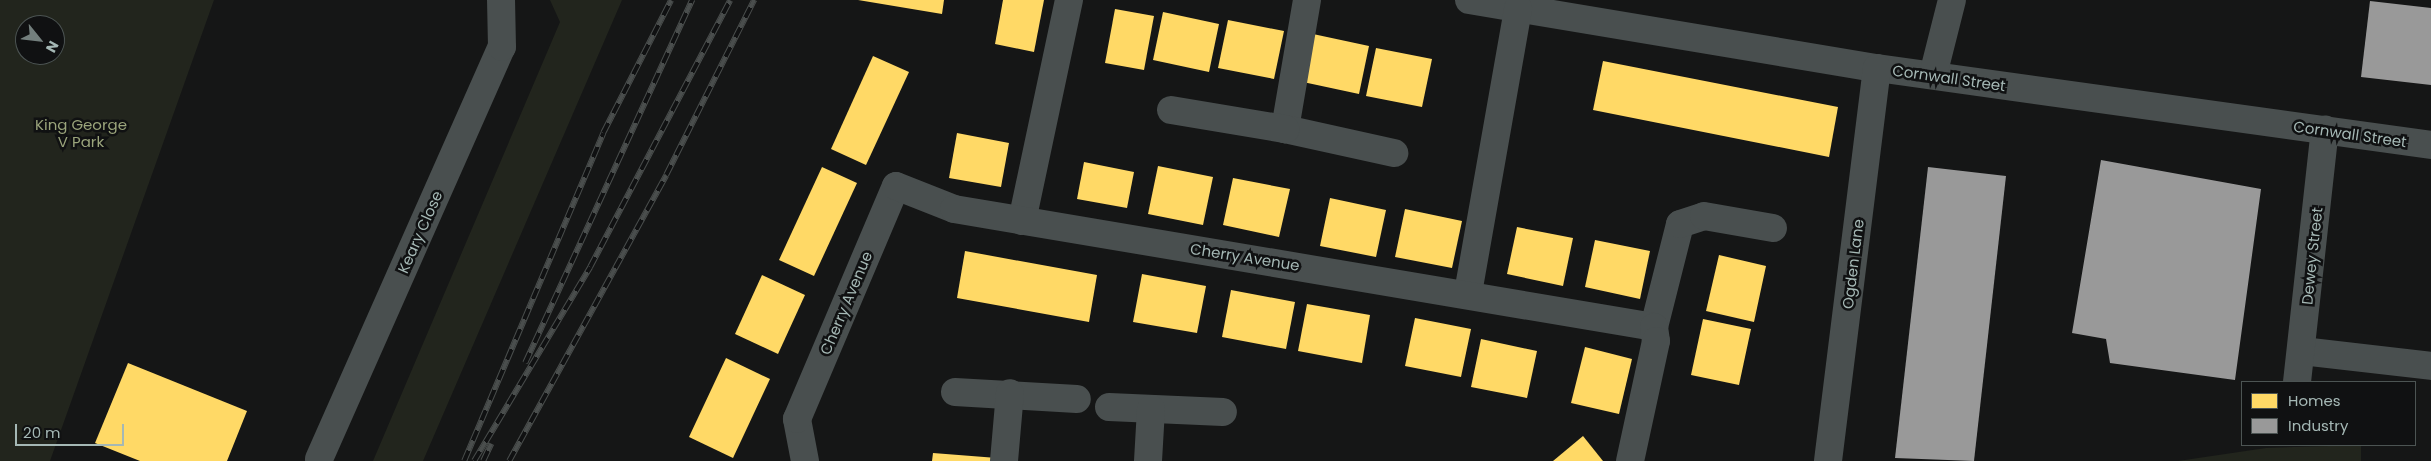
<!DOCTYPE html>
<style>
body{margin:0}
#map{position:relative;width:2431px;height:461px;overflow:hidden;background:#151616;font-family:Poppins,sans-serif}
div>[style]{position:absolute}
.green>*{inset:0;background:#22251d}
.homes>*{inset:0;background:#ffd966}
.industry>*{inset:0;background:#999}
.minor>*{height:28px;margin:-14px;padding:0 14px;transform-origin:14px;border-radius:14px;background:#494f4f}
.rail>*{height:5.5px;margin-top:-2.75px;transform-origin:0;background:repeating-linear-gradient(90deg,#101112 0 11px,#4a4e4d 0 22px);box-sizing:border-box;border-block:1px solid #4a4e4d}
span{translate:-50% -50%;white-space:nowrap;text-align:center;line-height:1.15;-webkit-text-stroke:5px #101112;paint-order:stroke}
.street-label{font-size:15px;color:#a5b8b5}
.park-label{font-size:15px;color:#9aa47b}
.legend{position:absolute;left:2241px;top:381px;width:175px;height:65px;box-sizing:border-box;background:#101112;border:1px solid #4c5453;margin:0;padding:6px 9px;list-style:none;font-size:15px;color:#a5b8b5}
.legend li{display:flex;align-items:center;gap:10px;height:25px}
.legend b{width:25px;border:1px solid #4c5453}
.north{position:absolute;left:15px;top:15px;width:50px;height:50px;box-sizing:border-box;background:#101112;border:1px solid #4c5453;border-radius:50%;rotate:119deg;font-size:14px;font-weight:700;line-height:20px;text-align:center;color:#a5b8b5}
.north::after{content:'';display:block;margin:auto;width:18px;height:22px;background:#737f7d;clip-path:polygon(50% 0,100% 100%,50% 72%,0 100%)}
.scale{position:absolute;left:15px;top:424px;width:109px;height:22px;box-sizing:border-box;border:2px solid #a5b8b5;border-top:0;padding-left:6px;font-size:15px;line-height:18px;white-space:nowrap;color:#a5b8b5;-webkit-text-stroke:4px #101112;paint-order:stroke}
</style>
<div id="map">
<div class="green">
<div style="clip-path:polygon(evenodd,0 0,214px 0,50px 461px,0 461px,0 0,25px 25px,55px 25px,55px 55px,25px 55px,25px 25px)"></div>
<div style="clip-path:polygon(550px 0,622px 0,423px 461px,373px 461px,560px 22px)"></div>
<div style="clip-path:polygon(2361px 445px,2361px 461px,2178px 461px,2266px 448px)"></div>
</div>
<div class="homes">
<div style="clip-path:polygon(858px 0,944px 0,942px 14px)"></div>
<div style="clip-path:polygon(1003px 0,1044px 0,1034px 52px,995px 44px)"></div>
<div style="clip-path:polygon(1115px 9px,1154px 16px,1144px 70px,1105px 63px)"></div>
<div style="clip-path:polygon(1163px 12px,1219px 24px,1209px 72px,1153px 60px)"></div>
<div style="clip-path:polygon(1228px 20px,1284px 31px,1274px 79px,1218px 68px)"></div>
<div style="clip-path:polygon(1313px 34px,1369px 46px,1359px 94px,1303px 82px)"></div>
<div style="clip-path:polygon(1376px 48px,1432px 59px,1422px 107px,1366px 96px)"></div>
<div style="clip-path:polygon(873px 56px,909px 72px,866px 165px,831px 149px)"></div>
<div style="clip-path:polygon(1603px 61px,1838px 107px,1829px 157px,1593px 110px)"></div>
<div style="clip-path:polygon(957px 133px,1009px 143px,1001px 187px,949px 178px)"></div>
<div style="clip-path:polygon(1084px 162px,1134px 172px,1127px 208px,1077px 199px)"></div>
<div style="clip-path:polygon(1158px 166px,1213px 177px,1203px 225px,1148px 214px)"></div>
<div style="clip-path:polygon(822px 167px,857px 183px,814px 276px,779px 260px)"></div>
<div style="clip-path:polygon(1233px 178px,1290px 189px,1279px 237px,1223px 225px)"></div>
<div style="clip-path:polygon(1330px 198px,1386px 210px,1376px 257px,1320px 246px)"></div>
<div style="clip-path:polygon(1405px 209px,1462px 221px,1452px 268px,1395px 257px)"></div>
<div style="clip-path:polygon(1517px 227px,1573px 238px,1563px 286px,1507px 274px)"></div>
<div style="clip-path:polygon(1595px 240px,1650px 251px,1640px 299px,1585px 287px)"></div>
<div style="clip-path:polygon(965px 251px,1097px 275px,1089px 322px,957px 298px)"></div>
<div style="clip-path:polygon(1719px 255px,1766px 266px,1754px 322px,1706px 311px)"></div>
<div style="clip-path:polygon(1142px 274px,1206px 286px,1197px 333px,1133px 322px)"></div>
<div style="clip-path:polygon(762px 275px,805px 295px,778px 354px,735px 334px)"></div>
<div style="clip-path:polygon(1231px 290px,1295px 302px,1286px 349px,1222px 337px)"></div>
<div style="clip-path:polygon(1307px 304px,1370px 315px,1362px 363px,1298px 351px)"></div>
<div style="clip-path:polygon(1415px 318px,1471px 329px,1461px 377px,1405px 366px)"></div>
<div style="clip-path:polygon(1703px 319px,1751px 329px,1739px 385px,1691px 375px)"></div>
<div style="clip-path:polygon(1481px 339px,1537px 351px,1527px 398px,1471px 387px)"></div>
<div style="clip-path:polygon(1585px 347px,1632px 359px,1619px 414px,1571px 403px)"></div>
<div style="clip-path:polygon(726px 358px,770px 379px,733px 458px,689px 437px)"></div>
<div style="clip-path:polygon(128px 363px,247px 411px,227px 461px,140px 461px,95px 443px)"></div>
<div style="clip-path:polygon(1583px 436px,1603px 461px,1553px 461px)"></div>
<div style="clip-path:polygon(933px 453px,997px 458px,997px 461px,932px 461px)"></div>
</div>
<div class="industry">
<div style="clip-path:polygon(2370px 1px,2431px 8px,2431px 85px,2361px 77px)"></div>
<div style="clip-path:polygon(2101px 160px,2261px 189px,2235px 380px,2110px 363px,2106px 339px,2072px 333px)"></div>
<div style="clip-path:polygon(1928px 167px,2006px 176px,1974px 461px,1895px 458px)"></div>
</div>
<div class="minor">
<div style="left:1307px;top:0;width:131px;rotate:99.7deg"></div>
<div style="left:1285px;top:129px;width:112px;rotate:12.4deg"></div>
<div style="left:1469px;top:0;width:414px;rotate:9.5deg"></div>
<div style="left:1877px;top:68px;width:559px;rotate:7.91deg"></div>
<div style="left:1933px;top:75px;width:77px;rotate:-75.8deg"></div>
<div style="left:1171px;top:110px;width:116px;rotate:9.5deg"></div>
<div style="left:1022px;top:221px;width:226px;rotate:-78deg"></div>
<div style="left:1468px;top:293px;width:289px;rotate:-80deg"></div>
<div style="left:1654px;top:327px;width:106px;rotate:-75.8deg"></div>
<div style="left:1680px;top:224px;width:25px;rotate:-18deg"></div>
<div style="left:1704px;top:216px;width:70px;rotate:9.9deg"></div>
<div style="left:2302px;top:351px;width:130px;rotate:6.6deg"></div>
<div style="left:2297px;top:382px;width:254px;rotate:-83.7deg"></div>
<div style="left:955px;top:392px;width:122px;rotate:3.3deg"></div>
<div style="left:1109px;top:407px;width:114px;rotate:2.5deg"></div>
<div style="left:319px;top:459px;width:451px;rotate:-66.1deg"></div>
<div style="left:502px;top:47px;width:47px;rotate:-91.2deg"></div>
<div style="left:805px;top:461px;width:43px;rotate:-100.8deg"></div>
<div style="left:797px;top:419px;width:253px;rotate:-67deg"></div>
<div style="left:896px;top:186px;width:62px;rotate:21.6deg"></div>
<div style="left:954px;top:209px;width:710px;rotate:9.57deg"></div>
<div style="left:1654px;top:327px;width:14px;rotate:82deg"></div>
<div style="left:1656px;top:341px;width:123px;rotate:102.2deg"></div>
<div style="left:1004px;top:461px;width:68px;rotate:-85deg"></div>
<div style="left:1148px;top:461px;width:52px;rotate:-86.7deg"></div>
<div style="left:1828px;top:461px;width:396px;rotate:-82.9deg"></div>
</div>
<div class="rail">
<div style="left:525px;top:363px;width:400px;rotate:-65.3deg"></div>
<div style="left:464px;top:461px;width:356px;rotate:-67deg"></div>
<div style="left:603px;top:133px;width:149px;rotate:-62.9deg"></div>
<div style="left:474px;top:461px;width:226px;rotate:-59.1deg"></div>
<div style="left:590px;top:267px;width:301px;rotate:-62.3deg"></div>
<div style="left:483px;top:461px;width:19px;rotate:-65deg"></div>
<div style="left:509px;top:461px;width:326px;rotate:-61.2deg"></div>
<div style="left:666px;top:175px;width:196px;rotate:-63.3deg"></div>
</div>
<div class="street-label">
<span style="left:1949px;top:78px;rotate:8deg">Cornwall Street</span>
<span style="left:2350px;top:134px;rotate:8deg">Cornwall Street</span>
<span style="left:420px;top:232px;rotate:-66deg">Keary Close</span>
<span style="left:2312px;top:256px;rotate:-84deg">Dewey Street</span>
<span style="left:1245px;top:257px;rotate:9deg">Cherry Avenue</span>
<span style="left:1853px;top:264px;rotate:-83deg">Ogden Lane</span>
<span style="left:846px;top:303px;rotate:-67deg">Cherry Avenue</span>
</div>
<div class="park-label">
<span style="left:81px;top:133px">King George<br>V Park</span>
</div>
<ul class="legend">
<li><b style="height:14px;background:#ffd966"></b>Homes</li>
<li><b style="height:14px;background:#999"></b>Industry</li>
</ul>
<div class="north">N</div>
<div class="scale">20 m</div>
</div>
